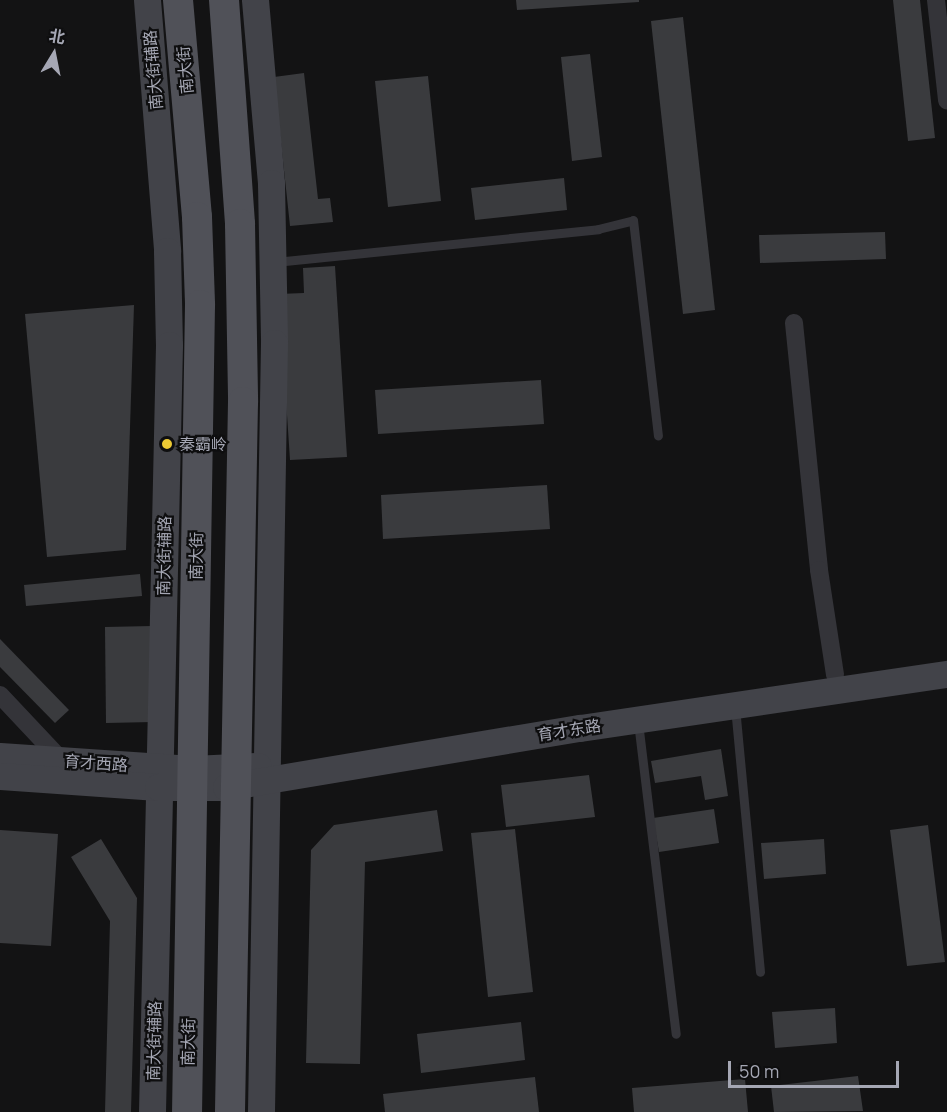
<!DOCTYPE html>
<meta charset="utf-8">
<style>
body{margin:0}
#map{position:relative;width:947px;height:1112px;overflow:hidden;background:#131314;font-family:Manrope,"Noto Sans SC",sans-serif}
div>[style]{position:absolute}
.building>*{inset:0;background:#3a3b3e}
.lane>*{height:9px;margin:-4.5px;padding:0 4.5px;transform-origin:4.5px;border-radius:4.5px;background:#343439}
.street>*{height:18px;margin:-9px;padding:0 9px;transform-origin:9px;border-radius:9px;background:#343439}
.secondary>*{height:27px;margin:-13.5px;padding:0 13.5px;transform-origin:13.5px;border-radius:13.5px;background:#424349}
.primary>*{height:30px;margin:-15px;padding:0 15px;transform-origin:15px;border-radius:15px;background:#505158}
.dots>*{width:16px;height:16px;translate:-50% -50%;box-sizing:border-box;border:3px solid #0e0e0f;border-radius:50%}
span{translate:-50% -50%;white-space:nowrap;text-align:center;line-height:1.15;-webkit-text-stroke:4.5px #0e0e0f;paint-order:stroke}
.street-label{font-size:16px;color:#a5a7b4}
.poi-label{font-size:16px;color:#a5a7b4}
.left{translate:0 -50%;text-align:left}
.north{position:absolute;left:24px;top:24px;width:60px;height:60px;-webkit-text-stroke:4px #0e0e0f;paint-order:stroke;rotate:10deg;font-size:16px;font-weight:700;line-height:24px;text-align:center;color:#a5a7b4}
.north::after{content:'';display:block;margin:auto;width:21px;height:27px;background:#a5a7b4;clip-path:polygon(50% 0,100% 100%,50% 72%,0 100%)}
.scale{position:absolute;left:728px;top:1061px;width:171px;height:27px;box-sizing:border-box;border:3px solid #a5a7b4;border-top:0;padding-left:8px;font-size:18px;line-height:21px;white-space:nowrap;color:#a5a7b4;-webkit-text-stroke:4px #0e0e0f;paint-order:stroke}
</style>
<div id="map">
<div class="building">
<div style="clip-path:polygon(516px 0,639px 0,639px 2px,517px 10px)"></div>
<div style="clip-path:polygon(893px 0,920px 0,935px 138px,908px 141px)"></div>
<div style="clip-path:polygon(683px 17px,715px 310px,683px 314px,651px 21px)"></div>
<div style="clip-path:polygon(590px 54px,602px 157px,572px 161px,561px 57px)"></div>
<div style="clip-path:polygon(304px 73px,318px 199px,330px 198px,333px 222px,290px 226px,274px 77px)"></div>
<div style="clip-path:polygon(428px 76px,441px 201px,388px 207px,375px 81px)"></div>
<div style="clip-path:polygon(564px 178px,567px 210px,475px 220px,471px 188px)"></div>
<div style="clip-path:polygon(885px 232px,886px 259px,760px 263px,759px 235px)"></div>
<div style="clip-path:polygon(335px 266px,347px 457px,290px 460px,279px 294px,304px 293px,303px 268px)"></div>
<div style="clip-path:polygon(134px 305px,126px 550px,47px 557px,25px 314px)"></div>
<div style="clip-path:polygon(541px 380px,544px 424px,378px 434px,375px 390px)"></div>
<div style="clip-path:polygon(547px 485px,550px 529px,383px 539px,381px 495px)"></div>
<div style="clip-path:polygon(140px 574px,142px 596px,26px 606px,24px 585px)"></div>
<div style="clip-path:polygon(152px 626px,153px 722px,106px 723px,105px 627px)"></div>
<div style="clip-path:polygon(0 639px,69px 710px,55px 723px,0 667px)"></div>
<div style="clip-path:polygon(721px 749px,728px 796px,705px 800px,701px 776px,655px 783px,651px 761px)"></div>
<div style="clip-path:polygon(589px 775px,595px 817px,506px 827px,501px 785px)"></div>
<div style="clip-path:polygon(714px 809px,719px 843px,659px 852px,653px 818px)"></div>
<div style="clip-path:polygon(437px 810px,443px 851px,365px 862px,360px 1064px,306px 1063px,311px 850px,334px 825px)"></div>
<div style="clip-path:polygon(928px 825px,945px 962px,907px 966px,890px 830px)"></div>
<div style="clip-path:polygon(515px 829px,533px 992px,488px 997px,471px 833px)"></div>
<div style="clip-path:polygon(0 830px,58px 834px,51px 946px,0 943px)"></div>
<div style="clip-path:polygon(101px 839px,137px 898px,131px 1112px,105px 1112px,110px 921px,71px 857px)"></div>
<div style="clip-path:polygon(824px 839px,826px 874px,764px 879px,761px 843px)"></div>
<div style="clip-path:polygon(835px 1008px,837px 1043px,775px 1048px,772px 1012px)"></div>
<div style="clip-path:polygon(521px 1022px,525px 1060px,421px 1073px,417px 1034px)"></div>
<div style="clip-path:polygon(858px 1076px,863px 1111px,774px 1112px,771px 1086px)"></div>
<div style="clip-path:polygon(535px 1077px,539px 1112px,385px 1112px,383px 1094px)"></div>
<div style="clip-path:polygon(745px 1079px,748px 1112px,634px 1112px,632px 1088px)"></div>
</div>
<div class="lane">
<div style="left:275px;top:262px;width:325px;rotate:-5.8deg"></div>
<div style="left:598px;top:229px;width:36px;rotate:-14deg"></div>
<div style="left:633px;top:220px;width:217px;rotate:83.4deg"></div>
<div style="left:735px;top:707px;width:266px;rotate:84.6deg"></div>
<div style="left:638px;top:722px;width:314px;rotate:83.1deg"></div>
</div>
<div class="street">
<div style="left:936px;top:0;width:101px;rotate:83.7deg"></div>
<div style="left:794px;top:323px;width:248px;rotate:84.2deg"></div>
<div style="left:819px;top:570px;width:106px;rotate:81.3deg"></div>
<div style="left:0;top:695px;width:95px;rotate:46.7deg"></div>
</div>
<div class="secondary">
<div style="left:147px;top:0;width:252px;rotate:85.4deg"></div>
<div style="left:167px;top:251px;width:94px;rotate:88.8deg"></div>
<div style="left:169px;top:345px;width:767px;rotate:91.27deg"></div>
<div style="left:255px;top:0;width:184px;rotate:85deg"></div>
<div style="left:271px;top:183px;width:160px;rotate:88.9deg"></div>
<div style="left:274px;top:343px;width:769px;rotate:90.97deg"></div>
<div style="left:0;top:756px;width:192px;rotate:3.9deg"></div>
<div style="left:192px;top:769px;width:66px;rotate:-2.6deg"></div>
<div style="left:0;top:776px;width:158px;rotate:4deg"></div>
<div style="left:158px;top:787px;width:68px"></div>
<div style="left:226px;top:787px;width:359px;rotate:-9.5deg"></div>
<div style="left:580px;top:728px;width:371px;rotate:-8.4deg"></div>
</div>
<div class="primary">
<div style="left:178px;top:0;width:218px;rotate:85deg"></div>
<div style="left:197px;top:217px;width:88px;rotate:88deg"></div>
<div style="left:200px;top:305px;width:807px;rotate:90.92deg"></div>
<div style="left:224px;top:0;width:225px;rotate:85.9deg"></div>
<div style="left:240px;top:224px;width:178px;rotate:89deg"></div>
<div style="left:243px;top:402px;width:710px;rotate:91.05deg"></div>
</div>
<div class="dots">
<div style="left:167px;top:444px;background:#ecc934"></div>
</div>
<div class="street-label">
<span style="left:153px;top:70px;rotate:-95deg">南大街辅路</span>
<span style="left:185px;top:70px;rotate:-95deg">南大街</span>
<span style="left:164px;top:556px;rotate:-89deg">南大街辅路</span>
<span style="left:196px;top:556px;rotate:-89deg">南大街</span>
<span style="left:569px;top:730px;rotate:-9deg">育才东路</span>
<span style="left:96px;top:763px;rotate:4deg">育才西路</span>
<span style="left:154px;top:1041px;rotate:-89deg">南大街辅路</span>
<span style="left:188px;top:1042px;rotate:-89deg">南大街</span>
</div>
<div class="poi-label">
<span class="left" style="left:179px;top:444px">秦霸岭</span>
</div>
<div class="north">北</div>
<div class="scale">50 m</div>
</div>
